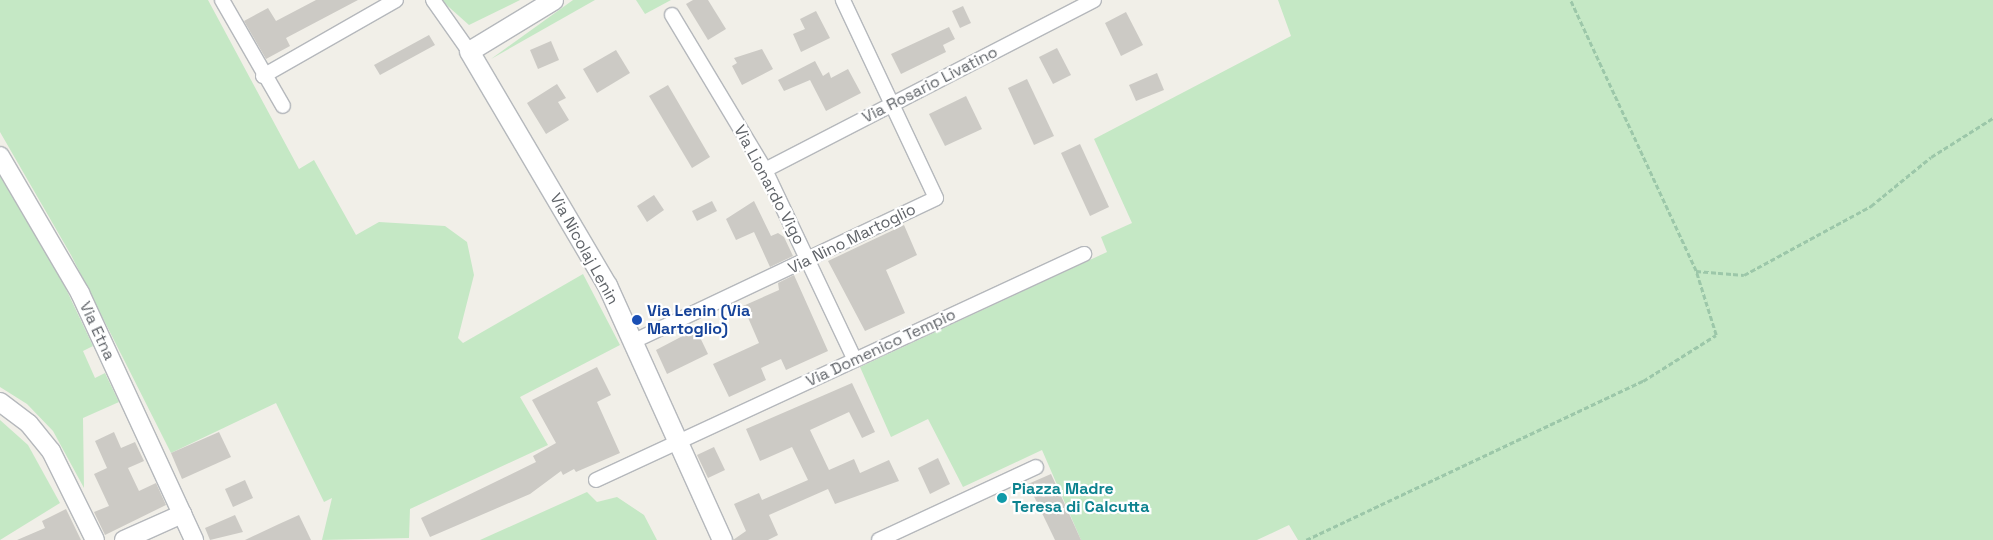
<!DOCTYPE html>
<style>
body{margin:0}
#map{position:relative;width:1993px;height:540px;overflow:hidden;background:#f1efe8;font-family:"Space Grotesk",sans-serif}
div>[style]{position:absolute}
.green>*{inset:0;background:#c5e8c5}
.building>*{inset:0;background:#cccac5}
.path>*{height:2.5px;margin-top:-1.25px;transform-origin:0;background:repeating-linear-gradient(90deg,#9cc7a9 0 5px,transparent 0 7.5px)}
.roads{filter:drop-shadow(1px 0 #b5b8bc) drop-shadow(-1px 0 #b5b8bc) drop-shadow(0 1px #b5b8bc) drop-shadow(0 -1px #b5b8bc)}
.minor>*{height:14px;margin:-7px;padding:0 7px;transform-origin:7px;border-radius:7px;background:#fff}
.tertiary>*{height:18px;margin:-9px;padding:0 9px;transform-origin:9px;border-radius:9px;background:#fff}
.secondary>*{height:19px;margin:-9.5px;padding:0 9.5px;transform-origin:9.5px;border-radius:9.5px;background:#fff}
.dots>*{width:14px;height:14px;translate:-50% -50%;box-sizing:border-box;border:2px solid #fff;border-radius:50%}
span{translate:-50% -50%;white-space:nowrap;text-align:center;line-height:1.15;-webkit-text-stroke:4.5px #fff;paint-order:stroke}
.street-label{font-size:16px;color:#5f6368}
.transit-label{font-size:16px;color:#164399;font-weight:700}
.left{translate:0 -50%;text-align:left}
.culture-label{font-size:16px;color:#0d838f;font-weight:700}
</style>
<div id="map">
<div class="green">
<div style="clip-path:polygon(0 0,208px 0,299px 169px,314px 160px,356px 235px,379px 222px,445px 226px,467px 242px,474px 275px,458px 338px,463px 343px,583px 274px,620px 345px,520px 397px,548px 445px,410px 509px,409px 538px,322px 540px,332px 498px,324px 502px,276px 403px,171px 453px,71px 255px,0 132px)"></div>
<div style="clip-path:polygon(441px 0,520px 0,469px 25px)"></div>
<div style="clip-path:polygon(573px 0,595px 0,491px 59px)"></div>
<div style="clip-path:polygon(636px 0,671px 0,645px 14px)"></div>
<div style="clip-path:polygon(1278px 0,1993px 0,1993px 540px,1298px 540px,1289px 525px,1257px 540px,1081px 540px,1042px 450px,963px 487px,928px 419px,891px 437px,860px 367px,1107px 252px,1101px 237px,1132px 223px,1094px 139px,1291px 36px)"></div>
<div style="clip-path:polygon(0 176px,58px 272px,93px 346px,83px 351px,95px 378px,105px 373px,119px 402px,83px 418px,84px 488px,53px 431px,27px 404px,0 387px)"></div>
<div style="clip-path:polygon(0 420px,28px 445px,60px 503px,0 540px)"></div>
<div style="clip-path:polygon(587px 492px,597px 502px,617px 497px,644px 515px,657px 540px,480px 540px)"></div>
</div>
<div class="building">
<div style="clip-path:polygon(316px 0,358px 0,286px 38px,290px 46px,266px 59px,244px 21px,268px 8px,276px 21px)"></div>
<div style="clip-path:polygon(693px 0,708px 0,726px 29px,708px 40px,686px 4px)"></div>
<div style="clip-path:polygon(963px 6px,971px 23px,960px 28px,952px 11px)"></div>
<div style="clip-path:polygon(816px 11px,830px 38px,801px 52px,793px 34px,805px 29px,800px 19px)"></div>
<div style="clip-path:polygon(1126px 12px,1143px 45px,1121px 56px,1105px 23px)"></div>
<div style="clip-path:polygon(949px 27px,955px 39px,943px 45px,946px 52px,901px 74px,891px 54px)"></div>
<div style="clip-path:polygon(429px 35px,435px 45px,380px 75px,374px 65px)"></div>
<div style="clip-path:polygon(551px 41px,559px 60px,538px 69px,530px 50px)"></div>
<div style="clip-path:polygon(1057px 48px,1071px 75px,1053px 84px,1039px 57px)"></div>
<div style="clip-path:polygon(762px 49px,773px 69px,742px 85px,732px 66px,737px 63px,734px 58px)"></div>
<div style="clip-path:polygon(616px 50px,630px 73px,597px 93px,583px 69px)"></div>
<div style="clip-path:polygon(815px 61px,823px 76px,829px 72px,831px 78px,848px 69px,861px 93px,826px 111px,810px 80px,784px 91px,778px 80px)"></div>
<div style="clip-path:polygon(1157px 73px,1164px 90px,1136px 101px,1129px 85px)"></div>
<div style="clip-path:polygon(1027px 79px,1054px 136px,1034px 145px,1008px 88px)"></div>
<div style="clip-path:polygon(557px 84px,566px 98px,558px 102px,569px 120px,546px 134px,527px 103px)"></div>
<div style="clip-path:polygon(668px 85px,710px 157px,692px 168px,649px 96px)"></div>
<div style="clip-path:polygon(966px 96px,982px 129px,945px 146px,929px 114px)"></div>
<div style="clip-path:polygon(1080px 144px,1109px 207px,1090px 216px,1061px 153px)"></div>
<div style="clip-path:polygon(654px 195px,664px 210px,647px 222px,637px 206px)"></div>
<div style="clip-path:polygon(712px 201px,717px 211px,697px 221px,692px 211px)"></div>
<div style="clip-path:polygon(754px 201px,771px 236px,778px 233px,784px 237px,793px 256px,770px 267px,754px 232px,736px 240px,726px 219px)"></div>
<div style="clip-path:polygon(904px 225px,917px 255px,886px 270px,905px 313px,865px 331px,828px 261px)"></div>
<div style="clip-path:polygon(794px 275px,828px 351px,786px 370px,781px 359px,761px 368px,766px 380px,729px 397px,713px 364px,759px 343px,743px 306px,779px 290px,778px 283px)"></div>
<div style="clip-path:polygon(696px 329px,708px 354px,667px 374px,656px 350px)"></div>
<div style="clip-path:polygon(597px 367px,611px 395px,597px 402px,620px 453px,576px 472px,574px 469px,563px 475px,561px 471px,530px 494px,430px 537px,421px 518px,536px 462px,533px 456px,556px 443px,532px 400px)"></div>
<div style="clip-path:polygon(852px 383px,875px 432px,862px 438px,849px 412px,810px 430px,829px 470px,854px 459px,860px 473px,889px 460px,899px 481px,835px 504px,828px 489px,769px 515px,778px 535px,768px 540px,733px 540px,746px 531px,734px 504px,759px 493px,762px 500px,808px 480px,792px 447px,760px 461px,746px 429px)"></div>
<div style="clip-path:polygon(114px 432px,121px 448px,135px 442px,144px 461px,128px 468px,139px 491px,156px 483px,166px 505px,105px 535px,94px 512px,109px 506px,94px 474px,107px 468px,95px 441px)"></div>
<div style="clip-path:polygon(219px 432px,231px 457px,182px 479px,171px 453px)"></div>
<div style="clip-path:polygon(714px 447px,725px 470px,708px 478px,697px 455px)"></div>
<div style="clip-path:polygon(938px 458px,950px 484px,930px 494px,918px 468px)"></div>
<div style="clip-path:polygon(1051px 474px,1067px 509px,1081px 540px,1055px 540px,1028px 484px)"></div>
<div style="clip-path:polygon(245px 480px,253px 498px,233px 507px,225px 489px)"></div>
<div style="clip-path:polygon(66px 509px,81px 540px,17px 540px,45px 528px,42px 521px)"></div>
<div style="clip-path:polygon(235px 515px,243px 532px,210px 540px,205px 528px)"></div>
<div style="clip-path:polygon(299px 515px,311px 540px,245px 540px,279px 524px)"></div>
</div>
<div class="path">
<div style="left:1696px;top:271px;width:48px;rotate:4.8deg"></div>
<div style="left:1744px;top:275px;width:145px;rotate:-28.5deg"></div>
<div style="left:1871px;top:206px;width:77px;rotate:-39.2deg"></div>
<div style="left:1931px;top:157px;width:73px;rotate:-32.2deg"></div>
<div style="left:1306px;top:540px;width:373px;rotate:-25.3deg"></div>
<div style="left:1643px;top:381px;width:86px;rotate:-32.2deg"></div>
<div style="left:1716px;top:335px;width:67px;rotate:-107.4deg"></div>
<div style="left:1696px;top:271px;width:299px;rotate:-114.9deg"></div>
</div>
<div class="roads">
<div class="minor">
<div style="left:222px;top:0;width:122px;rotate:60.1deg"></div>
<div style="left:433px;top:0;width:62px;rotate:54.8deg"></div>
<div style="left:672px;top:15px;width:181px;rotate:59deg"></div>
<div style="left:765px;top:170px;width:210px;rotate:64.7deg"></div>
<div style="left:263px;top:76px;width:153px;rotate:-29.7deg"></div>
<div style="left:765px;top:170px;width:370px;rotate:-27.3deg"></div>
<div style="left:632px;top:342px;width:336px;rotate:-25.3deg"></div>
<div style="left:936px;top:198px;width:219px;rotate:-115.2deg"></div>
<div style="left:596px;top:480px;width:538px;rotate:-24.85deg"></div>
<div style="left:879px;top:540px;width:173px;rotate:-24.9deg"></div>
</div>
<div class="tertiary">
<div style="left:0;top:156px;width:159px;rotate:59.7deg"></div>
<div style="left:80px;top:293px;width:272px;rotate:65.2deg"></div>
<div style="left:0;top:402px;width:36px;rotate:37deg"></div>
<div style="left:29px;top:424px;width:35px;rotate:51deg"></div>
<div style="left:51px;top:451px;width:99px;rotate:63.7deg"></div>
<div style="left:124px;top:540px;width:64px;rotate:-24.1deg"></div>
</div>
<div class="secondary">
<div style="left:553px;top:0;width:98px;rotate:148.7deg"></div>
<div style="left:469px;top:51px;width:272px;rotate:59.5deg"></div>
<div style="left:607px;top:285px;width:280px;rotate:65.7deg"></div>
</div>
</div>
<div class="dots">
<div style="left:637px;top:320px;background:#1a4fb4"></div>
<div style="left:1002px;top:498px;background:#0f9aa8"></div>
</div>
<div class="street-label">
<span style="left:930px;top:85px;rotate:-27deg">Via Rosario Livatino</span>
<span style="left:769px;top:185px;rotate:62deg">Via Lionardo Vigo</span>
<span style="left:852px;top:239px;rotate:-26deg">Via Nino Martoglio</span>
<span style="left:584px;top:249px;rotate:61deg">Via Nicolaj Lenin</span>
<span style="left:97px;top:331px;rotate:65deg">Via Etna</span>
<span style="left:881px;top:348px;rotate:-25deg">Via Domenico Tempio</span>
</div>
<div class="transit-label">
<span class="left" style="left:647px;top:320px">Via Lenin (Via<br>Martoglio)</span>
</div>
<div class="culture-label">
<span class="left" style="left:1012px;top:498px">Piazza Madre<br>Teresa di Calcutta</span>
</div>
</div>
